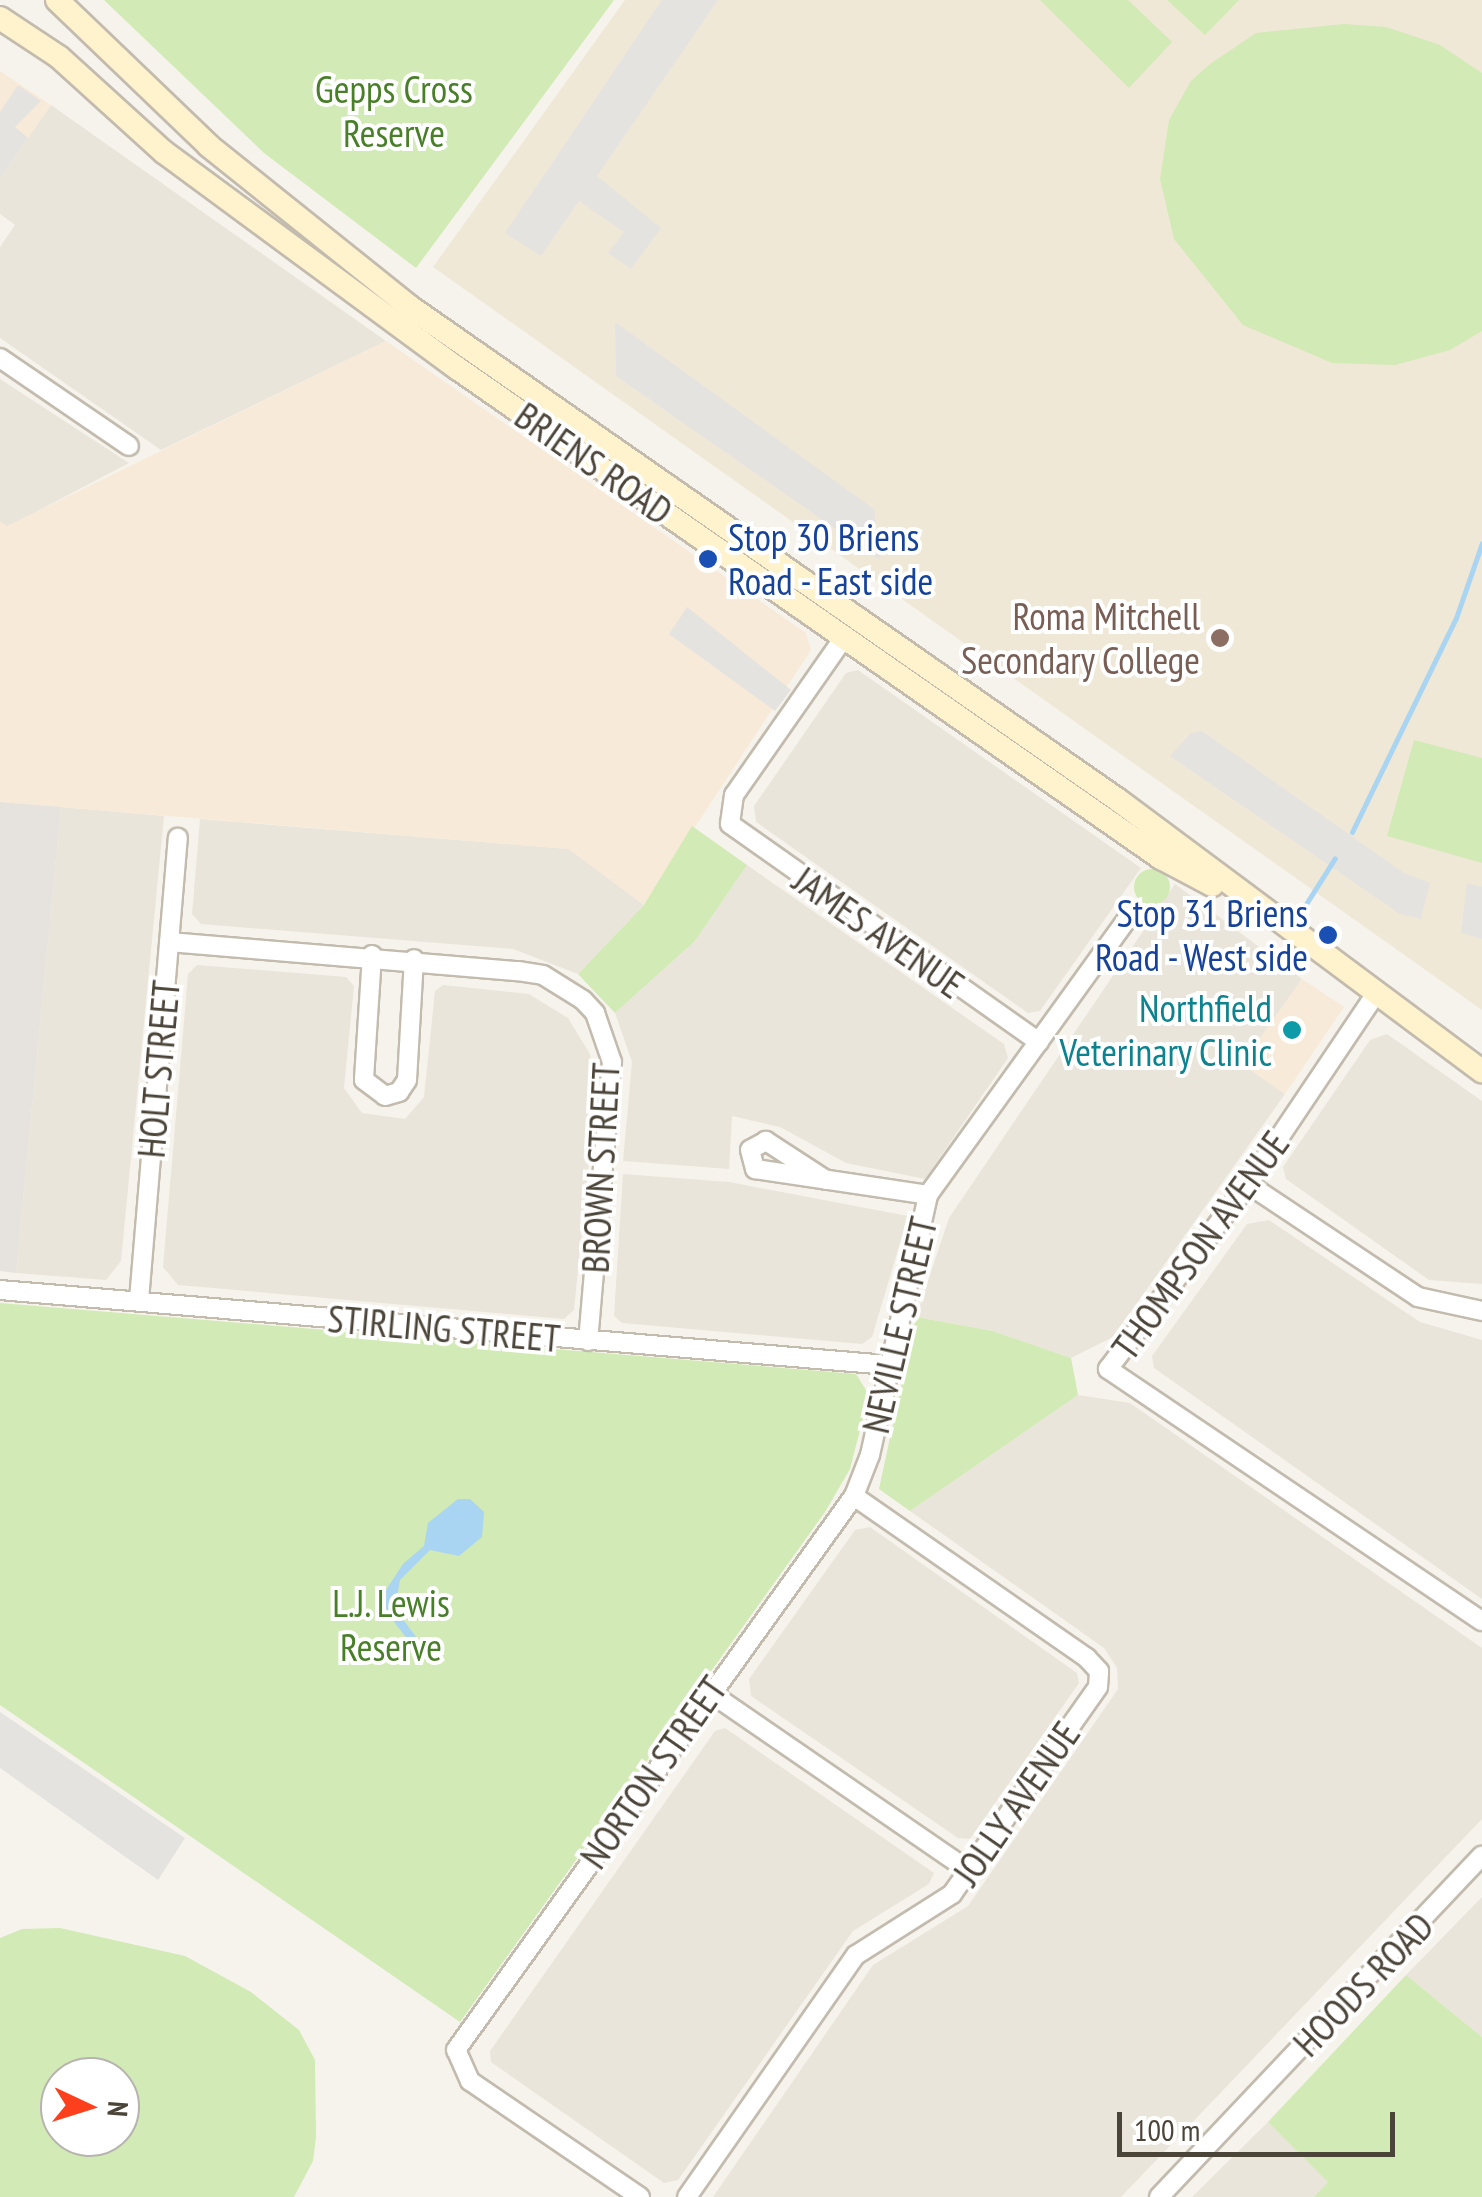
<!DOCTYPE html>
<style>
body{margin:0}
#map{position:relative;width:1482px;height:2197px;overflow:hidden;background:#f6f3ec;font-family:"PT Sans Narrow",sans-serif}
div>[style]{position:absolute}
.residential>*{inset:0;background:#eae5da}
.commercial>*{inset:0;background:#f7ead8}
.industrial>*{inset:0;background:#e6e2dd}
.education>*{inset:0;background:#efe8d6}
.green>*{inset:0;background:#d2eab5}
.round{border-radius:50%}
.parking>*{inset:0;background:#e5e3e0}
.water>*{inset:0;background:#a9d4f2}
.stream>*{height:5px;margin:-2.5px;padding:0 2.5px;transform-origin:2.5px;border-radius:2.5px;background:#a9d4f2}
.roads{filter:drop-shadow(2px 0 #c2bbae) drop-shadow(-2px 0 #c2bbae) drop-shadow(0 2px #c2bbae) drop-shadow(0 -2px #c2bbae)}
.minor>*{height:18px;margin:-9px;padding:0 9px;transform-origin:9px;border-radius:9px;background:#fff}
.secondary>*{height:22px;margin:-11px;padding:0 11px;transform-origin:11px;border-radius:11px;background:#fff3cd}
.dots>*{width:28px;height:28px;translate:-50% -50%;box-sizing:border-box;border:5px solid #fff;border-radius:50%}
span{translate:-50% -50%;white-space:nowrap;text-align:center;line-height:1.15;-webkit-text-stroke:8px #fff;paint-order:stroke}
.park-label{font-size:38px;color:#4a7f2a}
.street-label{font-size:38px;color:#4b4439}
.transit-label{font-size:38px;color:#164399}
.left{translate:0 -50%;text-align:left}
.right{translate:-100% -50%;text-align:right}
.education-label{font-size:38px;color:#785e54}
.culture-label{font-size:38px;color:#0d838f}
.north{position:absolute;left:40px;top:2057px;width:100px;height:100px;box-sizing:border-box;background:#fff;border:2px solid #b7b4b0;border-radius:50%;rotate:94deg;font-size:28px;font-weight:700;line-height:40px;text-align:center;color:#4b4439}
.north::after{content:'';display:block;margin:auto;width:35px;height:45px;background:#fc3f1d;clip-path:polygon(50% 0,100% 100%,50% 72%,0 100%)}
.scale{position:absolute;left:1117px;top:2112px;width:278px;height:45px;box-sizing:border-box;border:5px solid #4b4439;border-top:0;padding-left:12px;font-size:30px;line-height:35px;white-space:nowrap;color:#4b4439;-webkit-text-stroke:8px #fff;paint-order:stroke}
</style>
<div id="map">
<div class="residential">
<div style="clip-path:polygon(51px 105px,386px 341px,161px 450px,0 338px,0 247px,15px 225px,0 214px,0 178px)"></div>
<div style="clip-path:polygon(0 379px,129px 463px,7px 527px,0 522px)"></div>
<div style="clip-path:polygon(858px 670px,1141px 868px,1040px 1011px,1028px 1013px,756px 822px,754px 806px,846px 673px)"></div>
<div style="clip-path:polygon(61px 807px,164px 816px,121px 1261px,106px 1280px,16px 1273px)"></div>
<div style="clip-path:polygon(200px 819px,569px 849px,644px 905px,578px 974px,513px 949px,201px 924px,192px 914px)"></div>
<div style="clip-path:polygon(747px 865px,1004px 1044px,1008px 1058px,925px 1179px,846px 1163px,780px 1127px,732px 1116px,729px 1169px,623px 1161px,632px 1062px,615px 1013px,695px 941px)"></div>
<div style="clip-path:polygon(1175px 884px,1302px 979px,1242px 1064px,1285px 1094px,1113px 1337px,1071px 1358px,993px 1331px,916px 1317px,949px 1218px)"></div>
<div style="clip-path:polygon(197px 965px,346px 977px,354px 986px,344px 1088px,362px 1113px,405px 1119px,424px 1097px,435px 991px,443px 985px,529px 994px,568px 1018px,590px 1054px,595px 1101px,574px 1310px,564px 1319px,178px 1285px,163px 1267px,188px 974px)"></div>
<div style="clip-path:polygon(1387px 1034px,1482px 1101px,1482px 1284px,1429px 1280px,1286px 1179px,1283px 1167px,1370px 1040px)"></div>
<div style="clip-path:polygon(623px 1174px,729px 1182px,908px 1216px,872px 1337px,862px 1344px,622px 1323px,614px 1316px)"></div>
<div style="clip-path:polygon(1269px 1220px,1420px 1322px,1482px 1340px,1482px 1599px,1154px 1368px,1152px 1356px,1247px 1224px)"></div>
<div style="clip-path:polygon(1078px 1395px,1130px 1403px,1482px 1648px,1482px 1819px,1121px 2197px,713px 2197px,873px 1965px,968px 1906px,1118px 1689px,1117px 1668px,1104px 1648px,910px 1511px)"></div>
<div style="clip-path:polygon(870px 1527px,1077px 1673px,1079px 1683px,970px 1839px,958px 1838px,751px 1696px,749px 1679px,855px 1530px)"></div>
<div style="clip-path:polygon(725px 1728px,934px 1873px,929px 1884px,853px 1931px,678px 2180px,664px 2183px,491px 2062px,490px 2051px,715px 1731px)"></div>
<div style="clip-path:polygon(1482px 1897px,1482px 2037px,1406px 1975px)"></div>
<div style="clip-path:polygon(1268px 2122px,1329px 2182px,1314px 2197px,1192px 2197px)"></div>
</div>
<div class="commercial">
<div style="clip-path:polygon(0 71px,51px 105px,0 178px)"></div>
<div style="clip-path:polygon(386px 341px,806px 633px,811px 650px,644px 905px,569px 849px,0 802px,0 522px,7px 526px)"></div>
<div style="clip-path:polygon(1302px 979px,1344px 1007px,1285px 1094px,1242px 1064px)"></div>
</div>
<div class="industrial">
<div style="clip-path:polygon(0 802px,61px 807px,16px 1273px,0 1271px)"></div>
</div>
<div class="education">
<div style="clip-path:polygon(625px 0,1482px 0,1482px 1010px,433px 267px)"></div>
</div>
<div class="green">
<div style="clip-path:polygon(104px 0,614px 0,416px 268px,264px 153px)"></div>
<div style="clip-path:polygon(1040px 0,1128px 0,1172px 42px,1129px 88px)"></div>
<div style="clip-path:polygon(1167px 0,1239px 0,1205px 35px)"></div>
<div style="clip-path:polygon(1344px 24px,1386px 27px,1440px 45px,1482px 73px,1482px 331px,1450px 350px,1395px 365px,1332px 363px,1243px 325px,1174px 239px,1160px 179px,1169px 120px,1191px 81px,1210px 64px,1256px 33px)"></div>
<div style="clip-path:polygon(1414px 740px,1482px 758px,1482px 863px,1387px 836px)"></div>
<div style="clip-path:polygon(692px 826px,747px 865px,695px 941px,615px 1013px,578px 974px,644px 905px)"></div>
<div class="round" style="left:1134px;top:869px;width:36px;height:36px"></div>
<div style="clip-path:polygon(0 1303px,856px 1374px,869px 1395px,850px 1469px,825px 1512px,460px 2022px,0 1705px)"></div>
<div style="clip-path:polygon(916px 1317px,993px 1331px,1071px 1358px,1078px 1395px,910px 1511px,879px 1489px)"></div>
<div style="clip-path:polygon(evenodd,60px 1928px,185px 1956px,251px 1992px,299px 2030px,315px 2060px,316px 2137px,313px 2161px,294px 2197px,0 2197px,0 1938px,22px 1929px,60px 1928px,60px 2077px,120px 2077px,120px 2137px,60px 2137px,60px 2077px)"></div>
<div style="clip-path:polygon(1406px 1975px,1482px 2037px,1482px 2197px,1314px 2197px,1328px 2182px,1268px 2122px)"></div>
</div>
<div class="parking">
<div style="clip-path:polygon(662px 0,718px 0,597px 176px,661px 228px,631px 269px,608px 253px,624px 232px,579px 201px,541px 256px,505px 233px)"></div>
<div style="clip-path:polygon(18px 85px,41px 101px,15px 127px,28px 138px,0 178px,0 112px)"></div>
<div style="clip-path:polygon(615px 322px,874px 509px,880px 560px,616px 376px)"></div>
<div style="clip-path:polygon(687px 607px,791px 690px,775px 711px,669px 634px)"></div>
<div style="clip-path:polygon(1202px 731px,1404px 873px,1430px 883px,1421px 919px,1400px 914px,1170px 756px,1191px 733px)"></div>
<div style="clip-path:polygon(1467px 883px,1482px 887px,1482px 939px,1461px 933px)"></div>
<div style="clip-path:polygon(0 1712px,185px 1838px,158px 1880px,0 1768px)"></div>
</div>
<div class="water">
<div style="clip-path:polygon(458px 1499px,470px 1499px,484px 1512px,482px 1537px,459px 1556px,430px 1550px,400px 1580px,395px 1609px,417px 1638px,409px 1641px,387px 1613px,384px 1593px,403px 1564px,424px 1546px,428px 1523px)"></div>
</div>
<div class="stream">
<div style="left:1352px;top:832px;width:238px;rotate:-64.1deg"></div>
<div style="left:1456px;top:618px;width:79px;rotate:-70.9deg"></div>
<div style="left:1299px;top:915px;width:67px;rotate:-57.7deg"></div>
</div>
<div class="roads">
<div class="minor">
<div style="left:0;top:358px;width:156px;rotate:34.3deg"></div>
<div style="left:845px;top:636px;width:194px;rotate:124.9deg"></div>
<div style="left:734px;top:795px;width:29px;rotate:98deg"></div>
<div style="left:730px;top:824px;width:378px;rotate:35.2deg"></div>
<div style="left:169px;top:942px;width:350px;rotate:4.8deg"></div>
<div style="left:518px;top:971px;width:25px;rotate:9deg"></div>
<div style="left:543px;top:975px;width:47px;rotate:32deg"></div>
<div style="left:583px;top:1000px;width:18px;rotate:47deg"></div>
<div style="left:595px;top:1013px;width:52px;rotate:70.9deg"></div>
<div style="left:612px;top:1062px;width:280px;rotate:94.9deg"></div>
<div style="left:372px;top:955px;width:125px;rotate:93.7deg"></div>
<div style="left:364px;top:1080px;width:26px;rotate:37deg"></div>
<div style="left:385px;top:1096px;width:15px;rotate:-16deg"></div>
<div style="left:399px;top:1092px;width:14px;rotate:-56deg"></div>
<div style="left:407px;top:1080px;width:121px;rotate:-86.7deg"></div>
<div style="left:1375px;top:995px;width:228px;rotate:123.9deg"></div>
<div style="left:1248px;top:1184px;width:232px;rotate:127.1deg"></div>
<div style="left:1108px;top:1369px;width:451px;rotate:34deg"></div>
<div style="left:826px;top:1180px;width:72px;rotate:-147deg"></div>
<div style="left:766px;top:1141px;width:18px;rotate:151deg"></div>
<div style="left:750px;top:1150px;width:20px;rotate:75deg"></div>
<div style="left:755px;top:1169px;width:175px;rotate:8.5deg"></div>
<div style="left:1248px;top:1184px;width:204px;rotate:33.6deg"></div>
<div style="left:1418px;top:1297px;width:66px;rotate:12.3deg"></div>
<div style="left:0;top:1290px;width:890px;rotate:4.83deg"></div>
<div style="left:139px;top:1300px;width:464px;rotate:-85.2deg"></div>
<div style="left:709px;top:1692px;width:316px;rotate:34.5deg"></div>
<div style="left:640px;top:2197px;width:206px;rotate:-145.7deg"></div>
<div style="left:470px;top:2081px;width:34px;rotate:-114deg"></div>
<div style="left:456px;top:2050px;width:682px;rotate:-54.31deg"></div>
<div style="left:854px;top:1496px;width:44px;rotate:-68.7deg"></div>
<div style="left:870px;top:1455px;width:266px;rotate:-77.4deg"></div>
<div style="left:928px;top:1195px;width:344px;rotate:-54.2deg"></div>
<div style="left:687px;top:2197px;width:295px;rotate:-55.1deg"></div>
<div style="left:856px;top:1955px;width:114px;rotate:-32.4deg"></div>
<div style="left:952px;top:1894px;width:253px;rotate:-54.8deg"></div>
<div style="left:1098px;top:1687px;width:16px;rotate:-86deg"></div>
<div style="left:1099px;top:1671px;width:18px;rotate:-133deg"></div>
<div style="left:1087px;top:1658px;width:284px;rotate:-145.2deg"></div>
<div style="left:1159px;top:2197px;width:470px;rotate:-46.6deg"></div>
</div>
<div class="secondary">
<div style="left:57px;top:0;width:211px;rotate:43.8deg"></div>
<div style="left:209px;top:146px;width:258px;rotate:38.7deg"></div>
<div style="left:410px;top:307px;width:863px;rotate:34.85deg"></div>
<div style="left:1118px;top:800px;width:454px;rotate:36.7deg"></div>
<div style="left:0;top:18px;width:71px;rotate:33.5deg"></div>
<div style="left:59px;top:57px;width:143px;rotate:42.2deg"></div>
<div style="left:165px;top:153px;width:363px;rotate:36.4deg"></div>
<div style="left:457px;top:368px;width:858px;rotate:34.84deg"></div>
<div style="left:1161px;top:858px;width:58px;rotate:27.9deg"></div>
</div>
</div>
<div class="dots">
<div style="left:708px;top:559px;background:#1a4fb4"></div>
<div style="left:1220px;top:638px;background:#8d6e63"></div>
<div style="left:1328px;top:935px;background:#1a4fb4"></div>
<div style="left:1292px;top:1030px;background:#0f9aa8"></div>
</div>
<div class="park-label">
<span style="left:394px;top:111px">Gepps Cross<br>Reserve</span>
<span style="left:391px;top:1625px">L.J. Lewis<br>Reserve</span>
</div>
<div class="street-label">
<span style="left:594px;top:463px;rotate:35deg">BRIENS ROAD</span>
<span style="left:879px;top:932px;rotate:35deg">JAMES AVENUE</span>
<span style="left:158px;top:1069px;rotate:-85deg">HOLT STREET</span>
<span style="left:600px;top:1168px;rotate:-87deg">BROWN STREET</span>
<span style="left:1200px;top:1245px;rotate:-54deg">THOMPSON AVENUE</span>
<span style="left:899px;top:1325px;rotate:-77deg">NEVILLE STREET</span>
<span style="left:444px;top:1328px;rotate:5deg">STIRLING STREET</span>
<span style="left:653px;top:1772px;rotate:-55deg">NORTON STREET</span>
<span style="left:1016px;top:1803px;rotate:-55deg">JOLLY AVENUE</span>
<span style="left:1363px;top:1984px;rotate:-46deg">HOODS ROAD</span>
</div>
<div class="transit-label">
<span class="left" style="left:728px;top:559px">Stop 30 Briens<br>Road - East side</span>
<span class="right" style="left:1308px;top:935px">Stop 31 Briens<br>Road - West side</span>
</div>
<div class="education-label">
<span class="right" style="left:1200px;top:638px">Roma Mitchell<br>Secondary College</span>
</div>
<div class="culture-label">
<span class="right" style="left:1272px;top:1030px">Northfield<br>Veterinary Clinic</span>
</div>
<div class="north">N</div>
<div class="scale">100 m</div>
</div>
